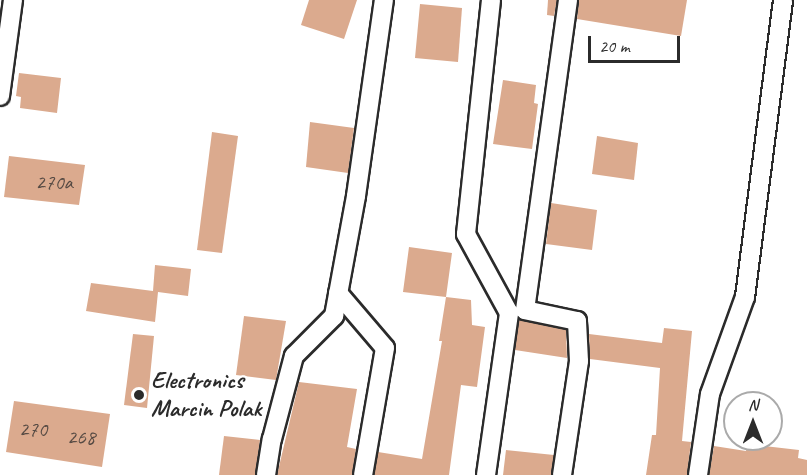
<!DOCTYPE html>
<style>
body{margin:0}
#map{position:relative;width:807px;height:475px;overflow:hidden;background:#fff;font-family:Caveat,sans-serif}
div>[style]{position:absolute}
.building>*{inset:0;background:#dbaa8e}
.roads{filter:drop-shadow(2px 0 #2b2b2b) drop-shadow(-2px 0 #2b2b2b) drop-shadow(0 2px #2b2b2b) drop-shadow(0 -2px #2b2b2b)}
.lane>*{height:18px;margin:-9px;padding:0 9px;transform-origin:9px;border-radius:9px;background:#fff}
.dots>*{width:16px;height:16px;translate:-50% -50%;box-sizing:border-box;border:3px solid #fff;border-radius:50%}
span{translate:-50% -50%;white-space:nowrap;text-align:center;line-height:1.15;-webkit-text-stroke:4.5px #fff;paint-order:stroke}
.number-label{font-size:21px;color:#574b44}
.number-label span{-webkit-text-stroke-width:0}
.poi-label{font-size:24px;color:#2b2b2b;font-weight:700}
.left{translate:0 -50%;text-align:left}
.north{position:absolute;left:723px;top:391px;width:60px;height:60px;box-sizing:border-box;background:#fff;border:2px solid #aaa;border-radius:50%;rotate:0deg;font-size:16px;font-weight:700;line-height:24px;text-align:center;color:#2b2b2b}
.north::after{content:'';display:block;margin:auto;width:21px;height:27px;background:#2b2b2b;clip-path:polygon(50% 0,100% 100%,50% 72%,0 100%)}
.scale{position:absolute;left:588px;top:36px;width:92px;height:27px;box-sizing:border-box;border:3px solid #2b2b2b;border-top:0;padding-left:8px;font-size:18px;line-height:21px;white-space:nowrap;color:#2b2b2b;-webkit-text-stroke:4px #fff;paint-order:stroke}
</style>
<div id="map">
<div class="building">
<div style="clip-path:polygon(309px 0,357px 0,344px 39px,301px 25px)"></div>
<div style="clip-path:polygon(548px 0,557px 0,554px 16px,547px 15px)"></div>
<div style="clip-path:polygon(579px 0,687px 0,681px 36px,577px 19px)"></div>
<div style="clip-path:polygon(420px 4px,462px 8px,458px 62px,415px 58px)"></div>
<div style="clip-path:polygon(19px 73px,61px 78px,57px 113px,20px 108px,21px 97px,16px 96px)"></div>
<div style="clip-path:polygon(503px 80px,536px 85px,534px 103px,538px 104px,532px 149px,493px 144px)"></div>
<div style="clip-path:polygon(310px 122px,354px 128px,348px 173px,306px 167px)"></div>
<div style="clip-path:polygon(212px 132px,238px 136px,222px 253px,197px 250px)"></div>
<div style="clip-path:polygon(597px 136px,638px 143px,634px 180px,592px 174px)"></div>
<div style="clip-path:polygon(9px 156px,85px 165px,79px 205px,4px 197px)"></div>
<div style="clip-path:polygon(551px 203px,597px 210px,592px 250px,546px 244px)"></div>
<div style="clip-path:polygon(409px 247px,452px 253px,446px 297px,471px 300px,472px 325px,485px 327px,477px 387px,461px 385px,449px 475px,374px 475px,378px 452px,422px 459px,442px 341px,439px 341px,446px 297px,403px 292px)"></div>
<div style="clip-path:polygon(155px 265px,191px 269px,188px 296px,158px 292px,155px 322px,86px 311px,91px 283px,153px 291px)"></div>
<div style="clip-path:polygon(244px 316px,286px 321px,276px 380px,236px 375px)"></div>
<div style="clip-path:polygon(519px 320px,566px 330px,567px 358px,515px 350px)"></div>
<div style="clip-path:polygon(664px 328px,692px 331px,682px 441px,691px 442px,687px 475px,646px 475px,652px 435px,656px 435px,660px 368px,590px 359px,589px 334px,662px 343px)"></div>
<div style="clip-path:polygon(133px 334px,154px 336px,147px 408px,124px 405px)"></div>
<div style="clip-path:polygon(299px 382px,357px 389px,347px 447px,356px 449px,352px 475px,277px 475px)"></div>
<div style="clip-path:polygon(14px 401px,110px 414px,102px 467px,6px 452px)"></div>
<div style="clip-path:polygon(224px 436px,260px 440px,255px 475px,219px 475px)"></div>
<div style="clip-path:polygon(747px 444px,799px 450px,798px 458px,807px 460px,807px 475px,709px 475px,714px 446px,746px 451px)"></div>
<div style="clip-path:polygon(506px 450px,554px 455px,551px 475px,503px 475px)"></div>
</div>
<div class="roads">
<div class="lane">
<div style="left:0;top:96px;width:97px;rotate:-82.3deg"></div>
<div style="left:338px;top:293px;width:72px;rotate:49.5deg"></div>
<div style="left:385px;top:348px;width:129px;rotate:99.8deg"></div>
<div style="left:266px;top:475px;width:36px;rotate:-81deg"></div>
<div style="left:272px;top:439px;width:86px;rotate:-75.2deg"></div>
<div style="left:294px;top:356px;width:57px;rotate:-45deg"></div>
<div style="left:334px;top:316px;width:122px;rotate:-79.6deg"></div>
<div style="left:356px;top:196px;width:198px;rotate:-81.9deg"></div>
<div style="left:486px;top:475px;width:164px;rotate:-81.9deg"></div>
<div style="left:509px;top:313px;width:90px;rotate:-118.6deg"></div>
<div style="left:466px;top:234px;width:235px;rotate:-83.9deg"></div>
<div style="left:562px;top:475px;width:115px;rotate:-81.5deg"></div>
<div style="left:579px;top:361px;width:40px;rotate:-92.9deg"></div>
<div style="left:577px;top:321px;width:53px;rotate:-168.1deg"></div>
<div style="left:525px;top:310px;width:313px;rotate:-82.1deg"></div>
<div style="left:698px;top:475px;width:82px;rotate:-81.6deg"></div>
<div style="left:710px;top:394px;width:103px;rotate:-70.2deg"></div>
<div style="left:745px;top:297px;width:299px;rotate:-82.7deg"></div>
</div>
</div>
<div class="dots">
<div style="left:139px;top:395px;background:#2b2b2b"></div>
</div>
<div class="number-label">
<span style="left:54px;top:182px">270a</span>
<span style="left:33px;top:429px">270</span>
<span style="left:81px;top:437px">268</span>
</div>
<div class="poi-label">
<span class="left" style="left:151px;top:395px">Electronics<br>Marcin Polak</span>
</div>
<div class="north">N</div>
<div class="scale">20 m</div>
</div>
